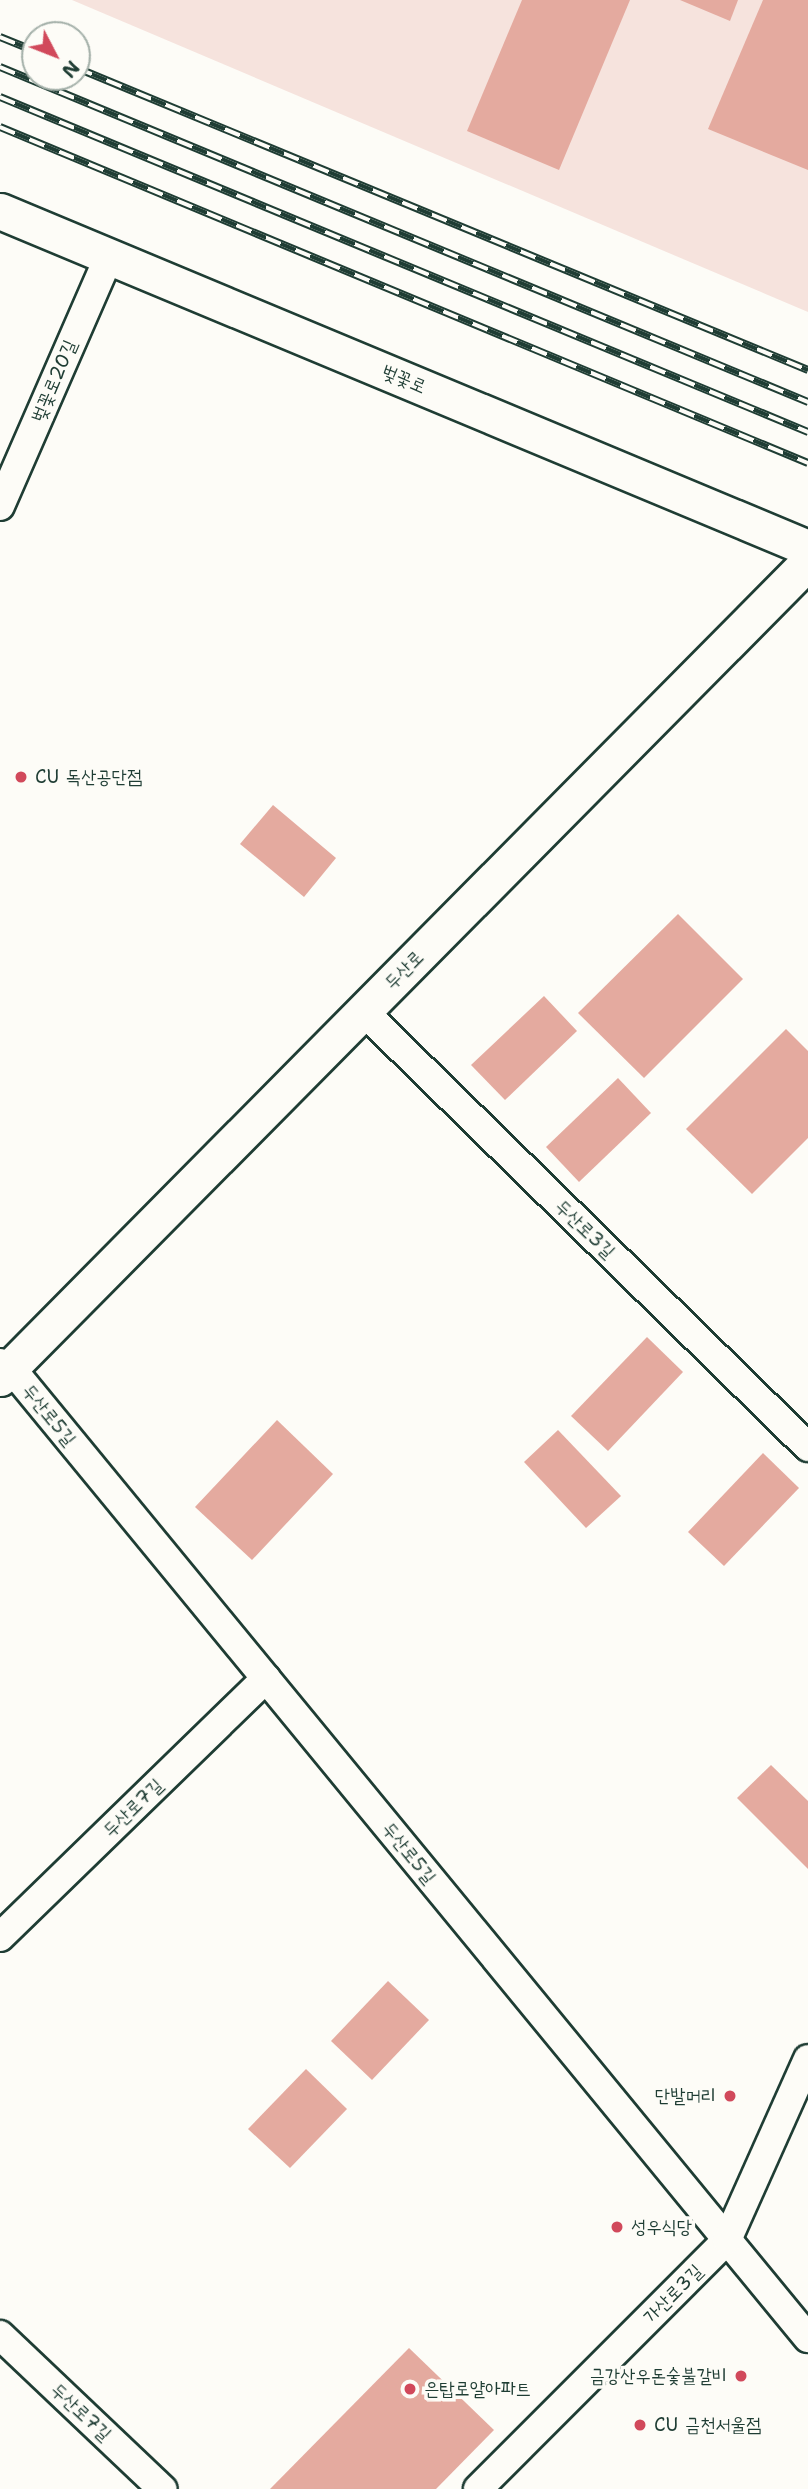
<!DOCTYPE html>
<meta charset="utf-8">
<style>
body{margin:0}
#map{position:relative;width:808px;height:2489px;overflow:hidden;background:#fdfcf7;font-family:"Shantell Sans","Poor Story",sans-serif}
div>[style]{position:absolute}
.built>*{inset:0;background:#f6e3dd}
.building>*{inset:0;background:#e4aa9f}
.roads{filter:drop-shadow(2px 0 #1f3d34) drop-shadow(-2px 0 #1f3d34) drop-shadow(0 2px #1f3d34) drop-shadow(0 -2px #1f3d34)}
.minor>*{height:28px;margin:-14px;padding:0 14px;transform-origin:14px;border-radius:14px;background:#fdfcf7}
.tertiary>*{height:35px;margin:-17.5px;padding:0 17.5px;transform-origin:17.5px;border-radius:17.5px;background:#fdfcf7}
.rail>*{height:8px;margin-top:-4px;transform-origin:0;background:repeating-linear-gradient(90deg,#fdfcf7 0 16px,#1f3d34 0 32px);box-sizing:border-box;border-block:2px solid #1f3d34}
.dots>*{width:19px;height:19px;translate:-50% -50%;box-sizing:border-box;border:4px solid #fdfcf7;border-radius:50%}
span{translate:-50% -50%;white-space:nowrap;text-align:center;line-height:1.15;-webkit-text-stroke:7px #fdfcf7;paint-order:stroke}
.street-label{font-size:19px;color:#1f3d34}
.poi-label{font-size:19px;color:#1f3d34}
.left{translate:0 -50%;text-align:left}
.right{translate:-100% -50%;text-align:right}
.north{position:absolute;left:21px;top:21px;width:70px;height:70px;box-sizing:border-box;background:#fdfcf7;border:2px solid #a4b0a9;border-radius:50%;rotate:132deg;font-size:19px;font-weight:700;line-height:28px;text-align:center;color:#1f3d34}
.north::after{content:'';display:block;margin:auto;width:24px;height:32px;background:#d1495b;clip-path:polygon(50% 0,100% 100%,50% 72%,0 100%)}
</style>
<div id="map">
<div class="built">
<div style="clip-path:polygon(72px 0,808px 0,808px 312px)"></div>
</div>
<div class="building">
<div style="clip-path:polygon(522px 0,630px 0,559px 170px,467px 131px)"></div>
<div style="clip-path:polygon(680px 0,738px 0,730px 21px)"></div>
<div style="clip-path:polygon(763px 0,808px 0,808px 170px,708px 129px)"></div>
<div style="clip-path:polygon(273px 805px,336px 858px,304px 897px,240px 844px)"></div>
<div style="clip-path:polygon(678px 914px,743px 979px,644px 1078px,578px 1013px)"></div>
<div style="clip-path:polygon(544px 996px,577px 1031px,505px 1100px,471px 1065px)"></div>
<div style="clip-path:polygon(786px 1029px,808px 1051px,808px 1138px,752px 1194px,686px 1129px)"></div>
<div style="clip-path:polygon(618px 1078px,651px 1113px,579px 1182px,546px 1147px)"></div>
<div style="clip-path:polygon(647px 1337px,683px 1372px,608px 1451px,571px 1416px)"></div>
<div style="clip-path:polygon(277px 1420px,333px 1474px,252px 1560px,195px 1507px)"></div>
<div style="clip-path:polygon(558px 1430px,621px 1496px,586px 1528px,524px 1462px)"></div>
<div style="clip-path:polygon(763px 1453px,799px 1488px,724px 1566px,688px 1532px)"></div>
<div style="clip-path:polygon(771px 1765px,808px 1801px,808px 1869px,737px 1798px)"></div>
<div style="clip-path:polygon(388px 1981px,429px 2020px,372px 2080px,331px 2041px)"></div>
<div style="clip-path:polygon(306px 2069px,347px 2109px,290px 2168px,248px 2129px)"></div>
<div style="clip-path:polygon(409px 2348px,494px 2430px,436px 2489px,270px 2489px)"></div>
</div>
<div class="roads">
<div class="minor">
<div style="left:0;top:506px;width:273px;rotate:-66.4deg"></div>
<div style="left:363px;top:1011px;width:623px;rotate:44.41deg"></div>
<div style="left:0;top:1363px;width:11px;rotate:22deg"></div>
<div style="left:10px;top:1367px;width:1257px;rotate:50.59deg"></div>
<div style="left:0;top:1937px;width:371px;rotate:-44.2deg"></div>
<div style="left:0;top:2335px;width:224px;rotate:43.5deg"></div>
<div style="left:478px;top:2489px;width:352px;rotate:-45deg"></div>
<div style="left:727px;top:2240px;width:198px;rotate:-65.9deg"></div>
</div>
<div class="tertiary">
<div style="left:0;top:211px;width:875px;rotate:22.64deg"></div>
<div style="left:0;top:1378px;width:1148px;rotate:-45.28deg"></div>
</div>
</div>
<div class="rail">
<div style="left:0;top:37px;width:38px;rotate:22deg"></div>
<div style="left:0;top:67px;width:875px;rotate:22.52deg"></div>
<div style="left:77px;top:68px;width:791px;rotate:22.45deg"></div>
<div style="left:0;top:97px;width:875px;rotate:22.52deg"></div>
<div style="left:0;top:127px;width:875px;rotate:22.58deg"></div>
</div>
<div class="dots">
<div style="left:21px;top:777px;background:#d1495b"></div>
<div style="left:730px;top:2096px;background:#d1495b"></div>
<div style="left:617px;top:2227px;background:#d1495b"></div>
<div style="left:741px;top:2376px;background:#d1495b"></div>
<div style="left:410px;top:2389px;background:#d1495b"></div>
<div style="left:640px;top:2425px;background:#d1495b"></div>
</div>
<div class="street-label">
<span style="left:404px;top:379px;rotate:23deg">벚꽃로</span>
<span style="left:54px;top:381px;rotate:-67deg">벚꽃로20길</span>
<span style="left:404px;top:970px;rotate:-45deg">두산로</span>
<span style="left:585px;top:1229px;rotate:44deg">두산로3길</span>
<span style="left:49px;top:1415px;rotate:51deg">두산로5길</span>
<span style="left:133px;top:1808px;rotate:-44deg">두산로7길</span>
<span style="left:409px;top:1853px;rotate:51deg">두산로5길</span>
<span style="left:673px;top:2294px;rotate:-45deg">가산로3길</span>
<span style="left:81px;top:2412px;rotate:43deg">두산로7길</span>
</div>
<div class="poi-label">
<span class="left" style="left:35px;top:777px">CU 독산공단점</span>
<span class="right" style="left:716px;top:2096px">단발머리</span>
<span class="left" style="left:631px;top:2227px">성우식당</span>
<span class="right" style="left:727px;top:2376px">금강산우돈숯불갈비</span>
<span class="left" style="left:424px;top:2389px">은탑로얄아파트</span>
<span class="left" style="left:654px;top:2425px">CU 금천서울점</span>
</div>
<div class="north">N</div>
</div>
